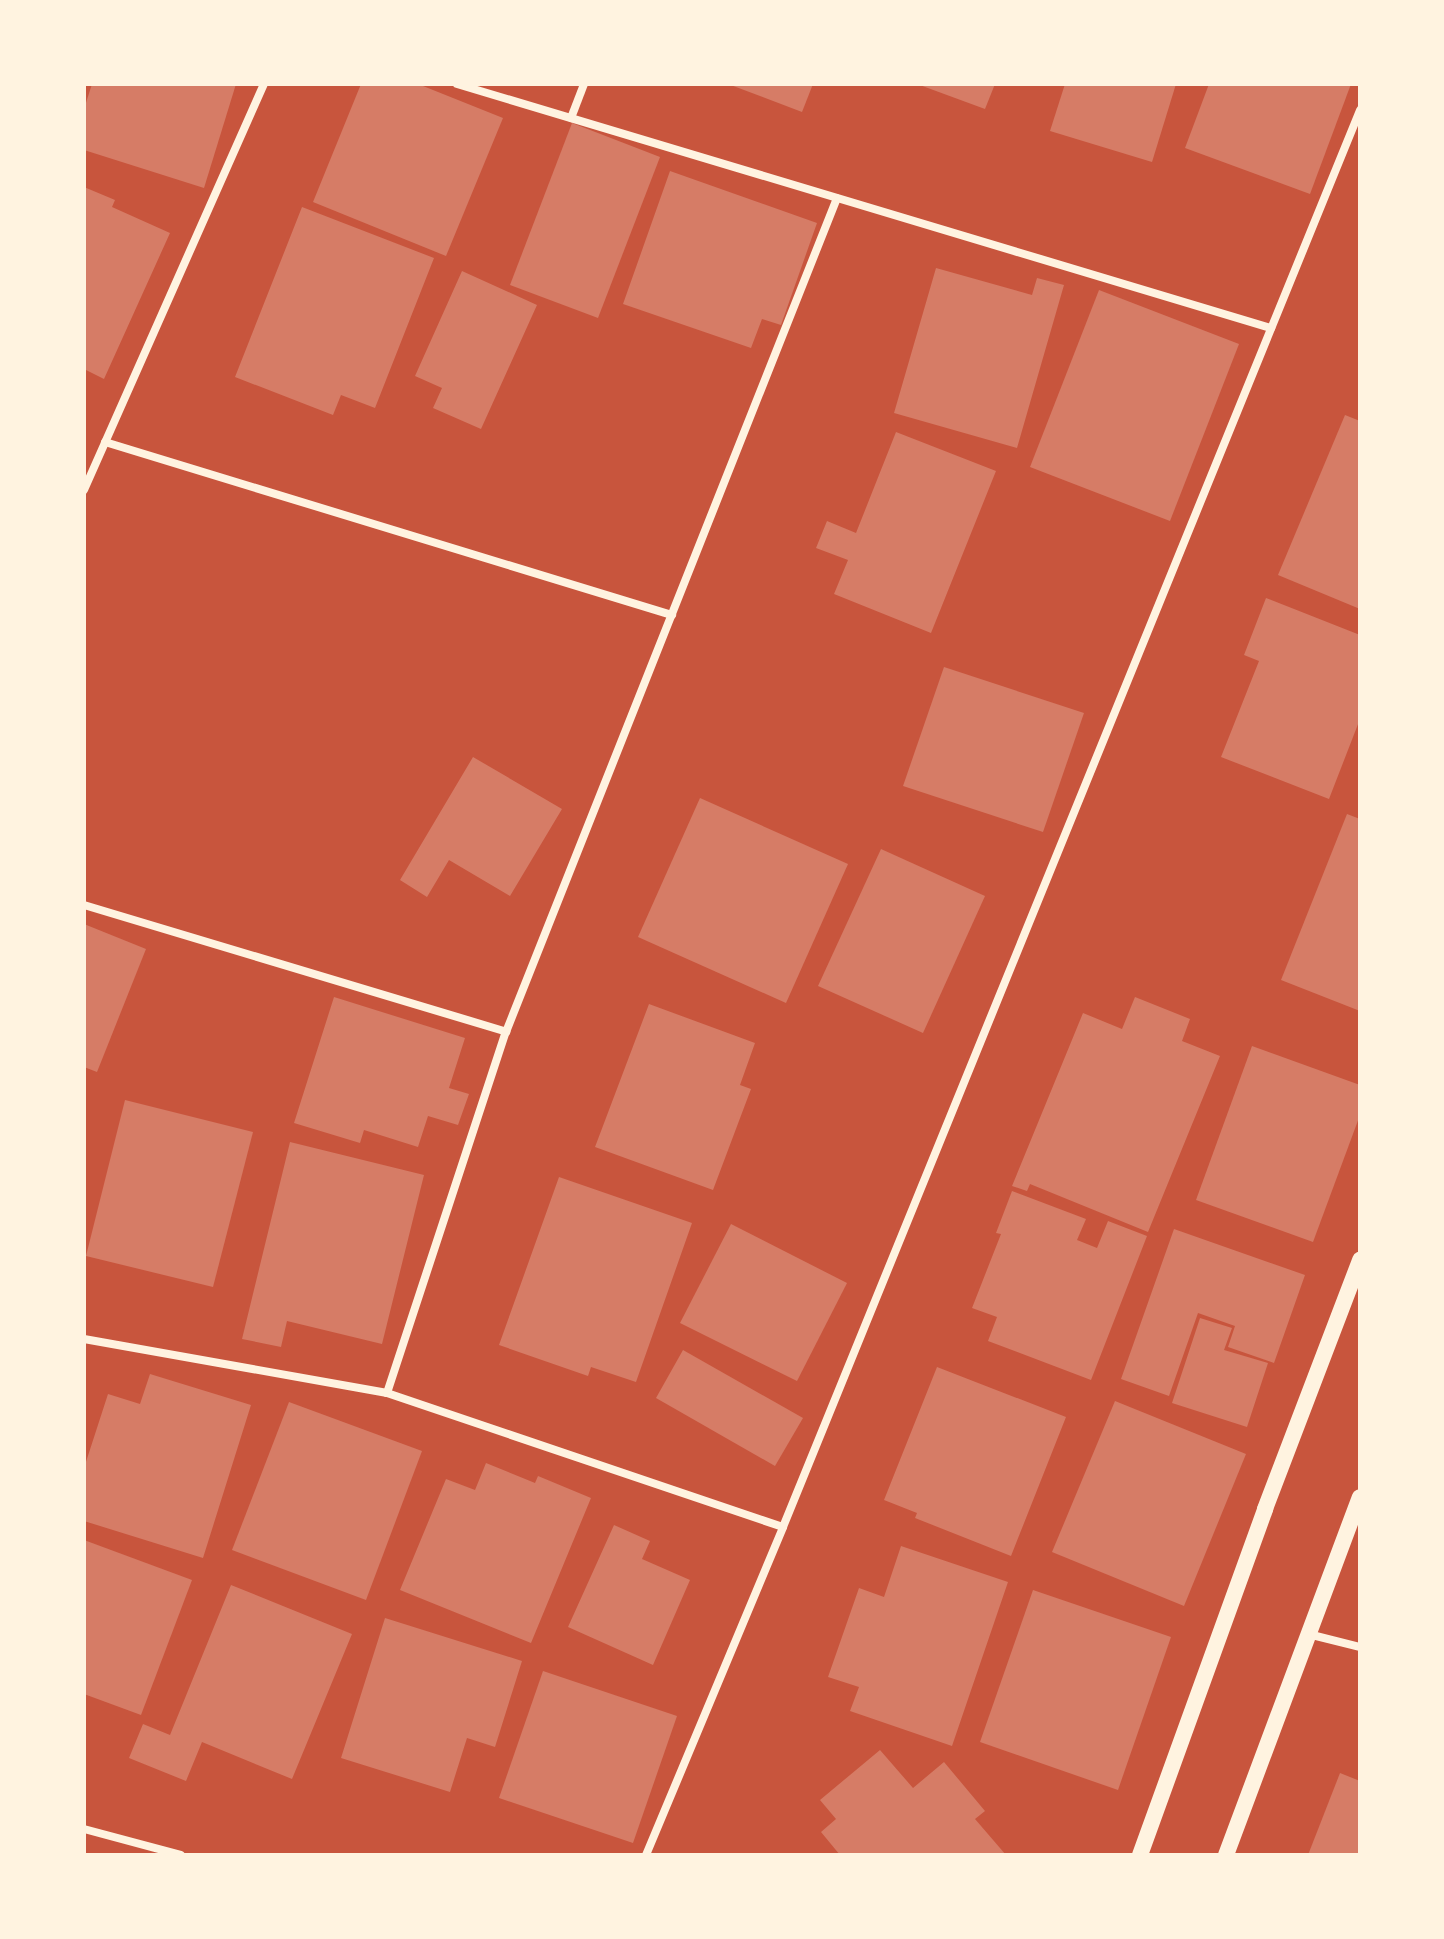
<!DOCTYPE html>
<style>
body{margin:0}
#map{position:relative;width:1444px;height:1939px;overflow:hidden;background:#c8553d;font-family:Spectral,serif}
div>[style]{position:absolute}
.building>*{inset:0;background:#d67c66}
.minor>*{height:8px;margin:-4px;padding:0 4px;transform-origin:4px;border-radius:4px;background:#fff3e0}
.secondary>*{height:16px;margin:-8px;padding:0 8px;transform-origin:8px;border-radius:8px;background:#fff3e0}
span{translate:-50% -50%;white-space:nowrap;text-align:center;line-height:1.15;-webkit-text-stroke:8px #fff3e0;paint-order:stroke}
.frame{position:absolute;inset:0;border:86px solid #fff3e0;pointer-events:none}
</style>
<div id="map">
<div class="building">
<div style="clip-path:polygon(92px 84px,236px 84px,204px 188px,84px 150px,84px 109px)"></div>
<div style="clip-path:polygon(361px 84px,418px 84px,503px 118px,446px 256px,313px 202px)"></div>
<div style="clip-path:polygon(728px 84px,813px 84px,802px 112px)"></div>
<div style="clip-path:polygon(917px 84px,995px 84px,985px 109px)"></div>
<div style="clip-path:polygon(1065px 84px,1176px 84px,1152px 162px,1050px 131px)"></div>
<div style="clip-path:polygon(1209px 84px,1351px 84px,1310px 194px,1185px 148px)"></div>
<div style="clip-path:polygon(572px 123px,660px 157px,598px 318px,510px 285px)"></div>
<div style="clip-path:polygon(670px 171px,817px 223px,781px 325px,762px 319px,751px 348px,623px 304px)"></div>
<div style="clip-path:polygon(84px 187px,115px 200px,112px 207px,170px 233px,104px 379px,84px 369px)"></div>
<div style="clip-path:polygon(302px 207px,434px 258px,375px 408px,341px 395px,333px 415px,235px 377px)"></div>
<div style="clip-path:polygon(936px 268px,1032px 295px,1037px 278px,1064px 285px,1017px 448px,894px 413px)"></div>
<div style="clip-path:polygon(462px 271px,537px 305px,481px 429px,433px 408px,442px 388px,415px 376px)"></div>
<div style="clip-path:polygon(1099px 290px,1239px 344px,1170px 521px,1030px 467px)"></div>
<div style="clip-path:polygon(1345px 415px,1360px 421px,1360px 609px,1278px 575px)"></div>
<div style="clip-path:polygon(896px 432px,996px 471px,931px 633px,834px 594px,848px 560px,816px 548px,827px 521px,856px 533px)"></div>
<div style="clip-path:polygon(1266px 598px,1360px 635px,1360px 719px,1329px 799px,1221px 757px,1259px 661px,1244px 655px)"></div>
<div style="clip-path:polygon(944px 667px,1084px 713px,1043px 832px,903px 786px)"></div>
<div style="clip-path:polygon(473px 757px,562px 809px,510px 896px,449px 860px,427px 897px,400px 880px)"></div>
<div style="clip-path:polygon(700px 798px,848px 864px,786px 1003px,638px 937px)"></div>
<div style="clip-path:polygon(1347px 814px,1360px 819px,1360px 1011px,1281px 980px)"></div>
<div style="clip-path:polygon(881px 849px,985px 896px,923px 1033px,818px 986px)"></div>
<div style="clip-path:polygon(84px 924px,146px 949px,97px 1072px,84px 1067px)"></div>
<div style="clip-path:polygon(334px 997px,465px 1038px,449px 1088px,469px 1094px,458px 1125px,428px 1116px,418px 1147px,364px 1130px,360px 1143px,294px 1123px)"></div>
<div style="clip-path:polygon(1135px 997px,1190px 1019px,1182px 1041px,1220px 1056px,1148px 1232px,1030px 1184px,1027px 1191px,1012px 1186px,1083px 1013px,1122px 1029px)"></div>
<div style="clip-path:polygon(649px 1004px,755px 1043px,740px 1085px,751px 1089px,713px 1190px,595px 1147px)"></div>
<div style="clip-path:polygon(1252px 1046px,1360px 1085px,1360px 1115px,1313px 1242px,1196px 1200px)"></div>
<div style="clip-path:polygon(125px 1100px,253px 1132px,213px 1287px,86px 1256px)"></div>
<div style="clip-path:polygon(290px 1142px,424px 1175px,382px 1344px,287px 1321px,281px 1347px,242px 1339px)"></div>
<div style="clip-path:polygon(559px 1177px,692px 1223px,636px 1382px,591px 1367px,588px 1376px,499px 1345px)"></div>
<div style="clip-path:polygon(1012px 1191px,1086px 1219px,1077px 1240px,1097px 1248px,1108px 1221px,1147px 1236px,1091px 1380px,988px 1341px,997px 1317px,972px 1308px,1001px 1234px,996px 1233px)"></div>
<div style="clip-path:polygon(731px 1224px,847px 1283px,797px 1381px,680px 1323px)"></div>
<div style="clip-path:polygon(1174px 1229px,1305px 1275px,1274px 1363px,1228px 1347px,1235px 1326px,1198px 1313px,1169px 1396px,1121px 1379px)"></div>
<div style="clip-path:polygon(1200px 1318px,1232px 1328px,1224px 1350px,1268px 1363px,1247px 1427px,1172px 1403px)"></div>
<div style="clip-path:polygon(683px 1350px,803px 1418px,775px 1466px,656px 1398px)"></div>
<div style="clip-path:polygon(937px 1367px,1066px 1417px,1011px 1556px,915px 1518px,917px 1513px,884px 1500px)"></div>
<div style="clip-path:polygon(150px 1374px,251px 1405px,203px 1558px,84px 1521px,84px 1468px,108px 1394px,140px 1404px)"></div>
<div style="clip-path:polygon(1115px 1401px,1246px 1454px,1184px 1606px,1052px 1552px)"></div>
<div style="clip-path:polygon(289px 1402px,422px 1451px,366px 1600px,232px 1550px)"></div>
<div style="clip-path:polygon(486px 1463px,535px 1483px,538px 1476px,591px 1498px,531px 1643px,400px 1590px,446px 1479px,475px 1490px)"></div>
<div style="clip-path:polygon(614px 1525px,650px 1541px,642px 1559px,690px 1580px,653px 1665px,568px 1627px)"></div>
<div style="clip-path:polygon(84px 1540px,192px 1580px,141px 1715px,84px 1694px)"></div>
<div style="clip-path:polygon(901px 1546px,1008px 1582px,952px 1746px,850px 1711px,859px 1687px,828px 1677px,859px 1588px,884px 1597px)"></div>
<div style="clip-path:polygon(231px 1585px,352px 1634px,292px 1779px,202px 1742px,186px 1781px,129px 1758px,143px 1724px,170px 1735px)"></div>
<div style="clip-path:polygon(1033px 1590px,1171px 1637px,1118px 1790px,980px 1742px)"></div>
<div style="clip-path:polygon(385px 1618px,522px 1661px,495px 1747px,467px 1738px,450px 1792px,341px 1758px)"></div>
<div style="clip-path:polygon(543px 1671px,677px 1716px,633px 1843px,499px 1798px)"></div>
<div style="clip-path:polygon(880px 1750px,913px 1788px,944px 1762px,985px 1811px,975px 1819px,1006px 1855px,840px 1855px,821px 1832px,836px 1819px,820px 1800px)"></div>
<div style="clip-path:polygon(1340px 1773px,1360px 1781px,1360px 1855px,1308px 1855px)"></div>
</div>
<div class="minor">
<div style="left:457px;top:84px;width:850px;rotate:16.69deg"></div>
<div style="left:571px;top:118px;width:36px;rotate:-69deg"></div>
<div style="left:105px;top:442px;width:593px;rotate:16.97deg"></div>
<div style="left:84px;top:490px;width:444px;rotate:-66.1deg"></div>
<div style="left:84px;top:905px;width:441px;rotate:16.7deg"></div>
<div style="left:84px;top:1339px;width:308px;rotate:10.1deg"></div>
<div style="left:387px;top:1393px;width:418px;rotate:18.7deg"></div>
<div style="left:387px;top:1393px;width:380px;rotate:-71.8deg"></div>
<div style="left:506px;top:1032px;width:897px;rotate:-68.35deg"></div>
<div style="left:1308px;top:1634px;width:54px;rotate:14deg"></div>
<div style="left:84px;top:1829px;width:100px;rotate:15deg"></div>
<div style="left:646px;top:1855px;width:355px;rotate:-67.3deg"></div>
<div style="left:783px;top:1527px;width:1530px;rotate:-67.84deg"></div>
</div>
<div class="secondary">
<div style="left:1140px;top:1855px;width:368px;rotate:-70.1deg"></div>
<div style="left:1265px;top:1509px;width:267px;rotate:-69.1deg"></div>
<div style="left:1226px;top:1855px;width:382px;rotate:-69.5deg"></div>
</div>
<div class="frame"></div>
</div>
